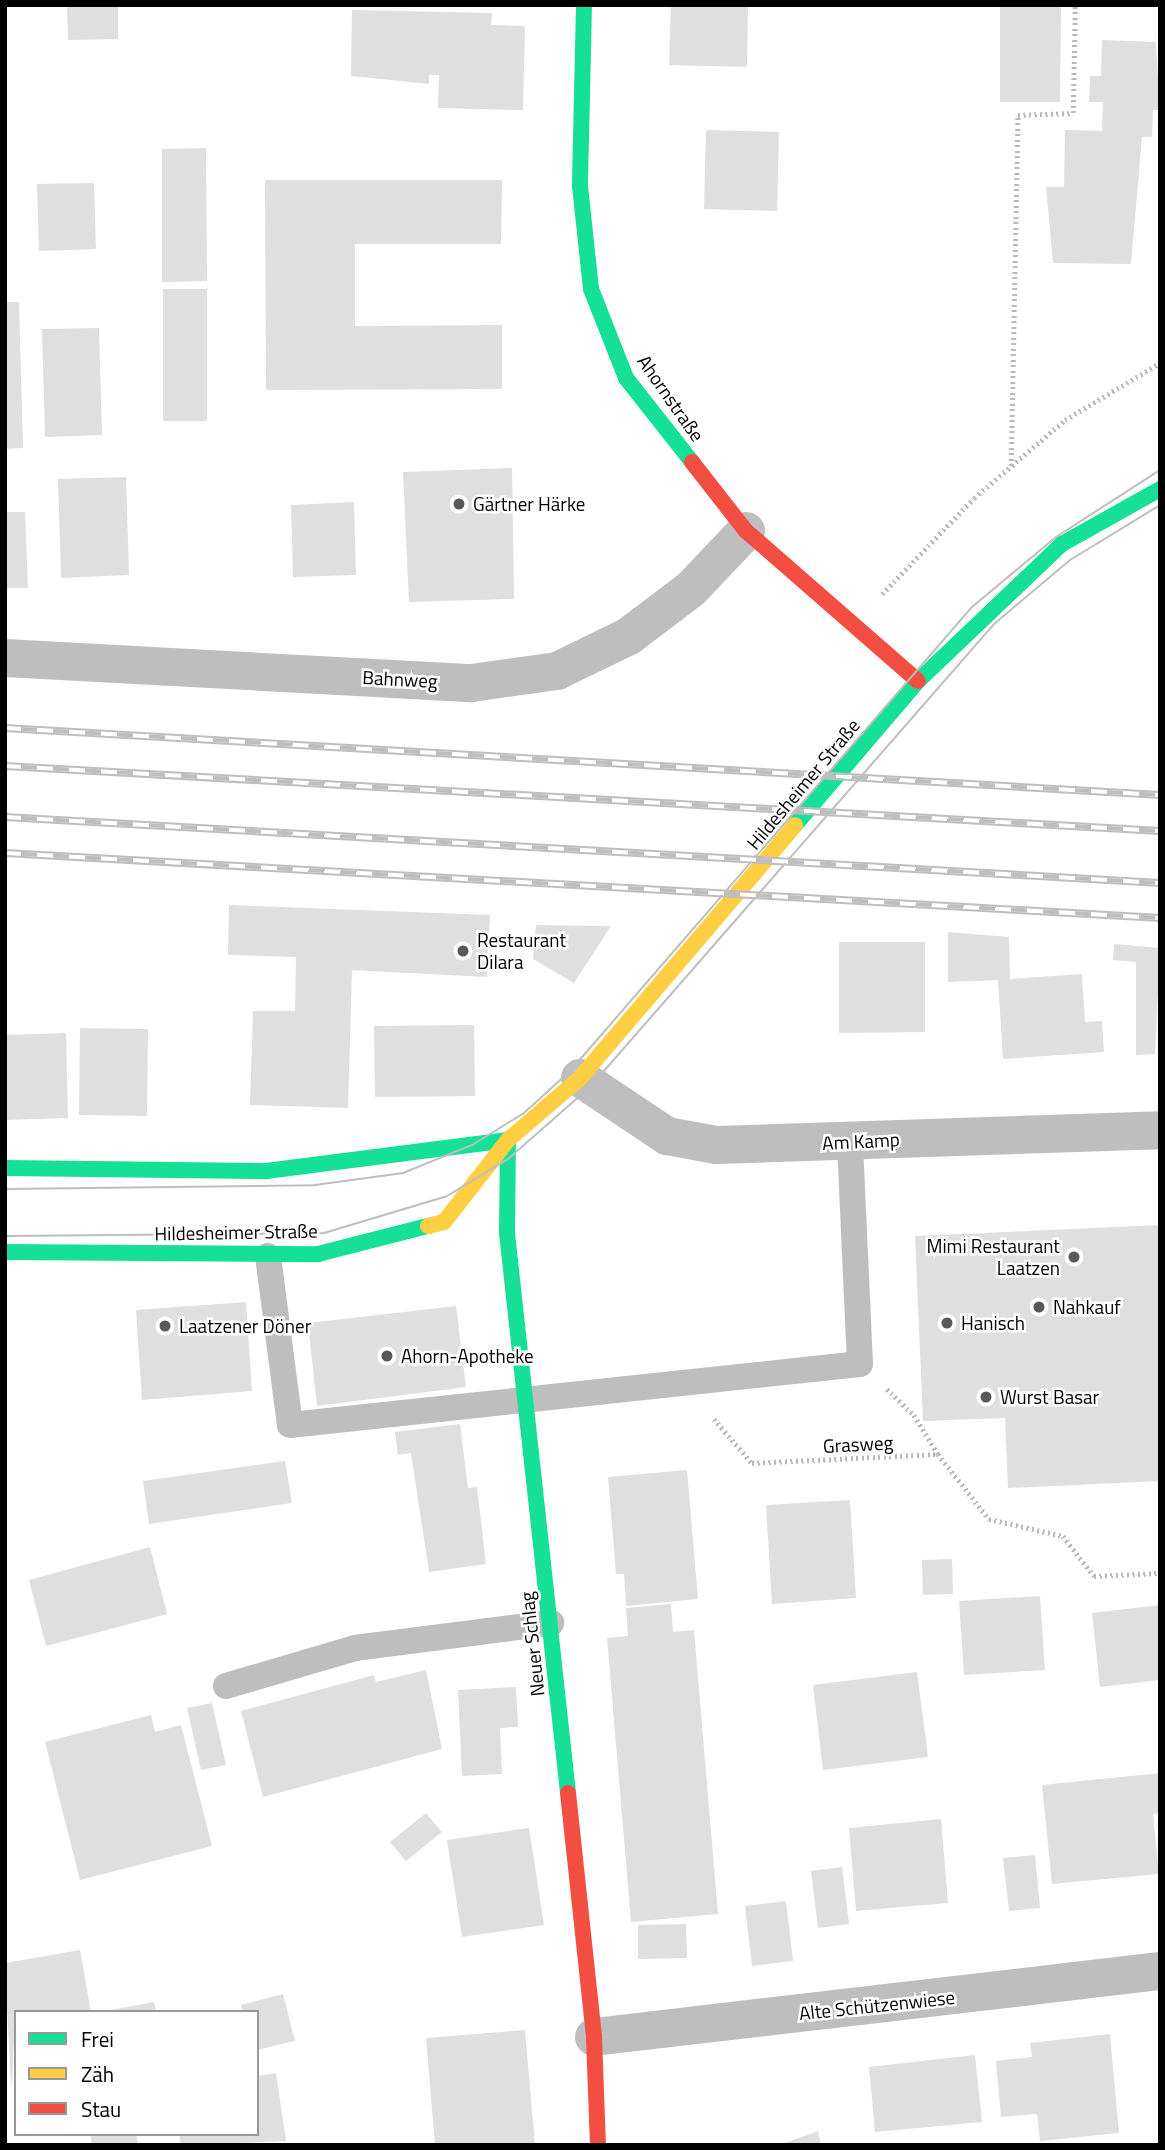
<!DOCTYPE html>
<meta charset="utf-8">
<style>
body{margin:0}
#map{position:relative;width:1165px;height:2150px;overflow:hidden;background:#fff;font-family:"Titillium Web",sans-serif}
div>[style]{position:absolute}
.building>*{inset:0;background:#dfdfdf}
.path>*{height:4.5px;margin-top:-2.25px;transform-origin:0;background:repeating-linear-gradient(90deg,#b9b9b9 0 2px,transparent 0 5.5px)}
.lane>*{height:26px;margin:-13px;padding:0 13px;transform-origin:13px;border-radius:13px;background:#bebebe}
.street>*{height:38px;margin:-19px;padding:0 19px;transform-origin:19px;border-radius:19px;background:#bebebe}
.fast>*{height:16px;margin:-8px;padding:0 8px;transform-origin:8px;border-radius:8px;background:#16e098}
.slow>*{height:16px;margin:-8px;padding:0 8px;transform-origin:8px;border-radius:8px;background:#ffcf43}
.jam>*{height:16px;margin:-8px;padding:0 8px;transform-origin:8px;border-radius:8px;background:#f24e42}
.tram>*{height:2px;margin:-1px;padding:0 1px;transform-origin:1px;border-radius:1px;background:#bebebe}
.rail>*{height:8px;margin-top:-4px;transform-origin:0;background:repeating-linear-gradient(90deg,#fff 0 16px,#bebebe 0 32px);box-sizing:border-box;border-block:2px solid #bebebe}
.dots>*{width:19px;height:19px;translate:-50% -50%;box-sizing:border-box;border:4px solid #fff;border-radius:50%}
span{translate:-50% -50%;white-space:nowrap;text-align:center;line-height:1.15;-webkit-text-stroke:5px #fff;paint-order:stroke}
.street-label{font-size:19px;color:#000}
.poi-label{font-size:19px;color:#000}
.left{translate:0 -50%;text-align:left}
.right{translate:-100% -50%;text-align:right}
.frame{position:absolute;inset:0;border:7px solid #000;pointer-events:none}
.legend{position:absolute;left:14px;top:2010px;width:245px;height:126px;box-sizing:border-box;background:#fff;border:2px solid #999;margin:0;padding:9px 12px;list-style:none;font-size:21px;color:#000}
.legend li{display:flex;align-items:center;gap:14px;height:35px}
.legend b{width:35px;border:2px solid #999}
</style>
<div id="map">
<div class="building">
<div style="clip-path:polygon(67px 5px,118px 5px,118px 39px,68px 40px)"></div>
<div style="clip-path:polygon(671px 5px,748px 5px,747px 67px,669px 65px)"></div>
<div style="clip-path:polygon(1000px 5px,1061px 5px,1060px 102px,1000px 102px)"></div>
<div style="clip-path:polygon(352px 10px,492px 13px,491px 25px,525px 26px,523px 110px,438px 108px,439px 75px,429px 75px,429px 84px,351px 76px)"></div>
<div style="clip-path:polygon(1155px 29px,1160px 110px,1153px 110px,1152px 137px,1142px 137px,1131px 264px,1053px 263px,1046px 187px,1064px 187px,1065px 130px,1102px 131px,1103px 102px,1089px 102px,1090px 76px,1101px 76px,1102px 40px,1156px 42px)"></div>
<div style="clip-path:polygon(706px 130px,779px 132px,777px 211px,704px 209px)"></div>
<div style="clip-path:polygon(206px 148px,207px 281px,162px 282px,162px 149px)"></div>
<div style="clip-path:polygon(265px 180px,502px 180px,501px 244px,355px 244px,355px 326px,502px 325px,502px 389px,266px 390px)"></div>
<div style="clip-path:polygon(94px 183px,96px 249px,39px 251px,37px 184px)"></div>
<div style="clip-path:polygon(163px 289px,207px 289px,207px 421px,163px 421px)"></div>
<div style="clip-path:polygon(5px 302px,19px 302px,23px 448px,5px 449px)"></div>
<div style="clip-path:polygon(99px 328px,102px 435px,45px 437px,42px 329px)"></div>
<div style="clip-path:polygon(512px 468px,514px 599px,409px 602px,403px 472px)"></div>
<div style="clip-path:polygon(126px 477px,129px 575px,61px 578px,58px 479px)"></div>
<div style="clip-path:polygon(354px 502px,356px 575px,293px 577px,291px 505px)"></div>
<div style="clip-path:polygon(5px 512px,25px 512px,28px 588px,5px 588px)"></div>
<div style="clip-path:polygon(229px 905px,490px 915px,487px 977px,352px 970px,348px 1108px,250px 1105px,253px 1011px,295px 1011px,296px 957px,228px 955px)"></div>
<div style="clip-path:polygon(536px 925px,611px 926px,574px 983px,533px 959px)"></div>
<div style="clip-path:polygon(948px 932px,1009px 937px,1010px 979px,1082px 974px,1085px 1022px,1102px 1021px,1104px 1052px,1003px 1059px,998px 980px,948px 982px)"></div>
<div style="clip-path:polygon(839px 942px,925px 942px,925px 1032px,839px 1033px)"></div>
<div style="clip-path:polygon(1114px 944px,1160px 948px,1155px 1054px,1136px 1055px,1136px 962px,1113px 960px)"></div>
<div style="clip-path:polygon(474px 1025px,475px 1096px,375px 1097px,374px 1026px)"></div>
<div style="clip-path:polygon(80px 1028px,148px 1029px,147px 1116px,79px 1115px)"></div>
<div style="clip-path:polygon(66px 1033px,68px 1118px,6px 1120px,5px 1035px)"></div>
<div style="clip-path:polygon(1160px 1225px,1160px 1481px,1008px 1488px,1005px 1418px,923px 1421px,915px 1236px)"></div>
<div style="clip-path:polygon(246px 1302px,252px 1391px,142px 1400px,136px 1310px)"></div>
<div style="clip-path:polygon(456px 1306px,466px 1387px,317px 1406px,308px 1323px)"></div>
<div style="clip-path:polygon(460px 1424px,468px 1488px,477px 1487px,486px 1564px,429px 1572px,411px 1453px,398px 1455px,395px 1432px)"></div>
<div style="clip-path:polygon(285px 1461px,292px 1503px,149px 1524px,143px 1481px)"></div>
<div style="clip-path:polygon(687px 1470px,698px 1599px,626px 1606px,624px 1574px,616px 1574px,608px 1477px)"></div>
<div style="clip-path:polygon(850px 1500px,856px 1598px,772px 1604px,766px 1505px)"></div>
<div style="clip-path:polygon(150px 1547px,167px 1614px,46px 1646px,29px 1580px)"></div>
<div style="clip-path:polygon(952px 1559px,953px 1594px,923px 1595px,922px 1560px)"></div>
<div style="clip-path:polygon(1040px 1596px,1045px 1670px,964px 1675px,959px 1601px)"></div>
<div style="clip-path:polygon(671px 1604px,673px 1632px,694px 1630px,718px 1914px,631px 1922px,607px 1638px,628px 1636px,626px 1608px)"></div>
<div style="clip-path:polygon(1160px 1605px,1160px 1680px,1100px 1687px,1092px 1613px)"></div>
<div style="clip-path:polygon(426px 1670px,442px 1749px,263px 1797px,241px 1711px,374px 1675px,376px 1682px)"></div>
<div style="clip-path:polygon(917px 1672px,928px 1757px,823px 1770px,813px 1685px)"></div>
<div style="clip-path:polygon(516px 1687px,518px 1727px,500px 1728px,502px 1774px,462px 1776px,458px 1690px)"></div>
<div style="clip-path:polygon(212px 1703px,226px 1765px,201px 1770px,187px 1708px)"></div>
<div style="clip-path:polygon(151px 1715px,155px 1732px,181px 1725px,212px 1846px,80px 1880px,45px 1742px)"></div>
<div style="clip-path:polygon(1160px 1773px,1160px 1813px,1153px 1814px,1159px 1874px,1052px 1884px,1042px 1785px)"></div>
<div style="clip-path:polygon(426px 1813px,442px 1832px,406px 1861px,390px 1842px)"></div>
<div style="clip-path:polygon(941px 1819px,948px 1903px,856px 1911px,849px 1828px)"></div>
<div style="clip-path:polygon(529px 1828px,544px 1925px,462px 1937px,447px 1840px)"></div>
<div style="clip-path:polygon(1035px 1855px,1040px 1908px,1009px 1911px,1003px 1858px)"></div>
<div style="clip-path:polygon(842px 1867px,849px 1924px,818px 1928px,811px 1871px)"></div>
<div style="clip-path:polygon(786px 1901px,793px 1961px,752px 1966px,745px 1906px)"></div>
<div style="clip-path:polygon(686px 1924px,687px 1958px,638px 1959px,638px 1925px)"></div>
<div style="clip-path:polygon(80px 1950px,91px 2012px,16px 2012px,11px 2090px,5px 1963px)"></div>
<div style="clip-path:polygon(283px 1994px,295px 2041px,257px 2050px,257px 2012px,243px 2012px,241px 2005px)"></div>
<div style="clip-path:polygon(154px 2002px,156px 2012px,111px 2012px,111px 2010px)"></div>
<div style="clip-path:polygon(525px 2030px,535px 2145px,435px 2145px,426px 2038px)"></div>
<div style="clip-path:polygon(1110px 2034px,1119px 2133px,1040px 2141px,1037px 2114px,1001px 2117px,996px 2061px,1032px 2057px,1030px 2043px)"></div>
<div style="clip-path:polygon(975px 2055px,982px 2122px,875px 2132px,869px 2067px)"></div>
<div style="clip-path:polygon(276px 2073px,286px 2141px,181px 2145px,179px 2134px,257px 2134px,257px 2076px)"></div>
<div style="clip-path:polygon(818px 2131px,821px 2145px,782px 2145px,782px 2144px)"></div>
<div style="clip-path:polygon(90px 2134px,136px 2134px,138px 2145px,92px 2145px)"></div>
</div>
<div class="path">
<div style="left:1011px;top:466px;width:351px;rotate:-88.9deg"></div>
<div style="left:1018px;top:115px;width:55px;rotate:-2.1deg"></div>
<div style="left:1073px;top:113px;width:108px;rotate:-88.9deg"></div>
<div style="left:882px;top:594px;width:133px;rotate:-46.2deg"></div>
<div style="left:974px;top:498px;width:120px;rotate:-40.6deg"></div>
<div style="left:1065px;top:420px;width:111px;rotate:-31deg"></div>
<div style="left:887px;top:1389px;width:37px;rotate:44deg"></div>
<div style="left:914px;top:1415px;width:46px;rotate:58.4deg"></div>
<div style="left:714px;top:1419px;width:58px;rotate:49.2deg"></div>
<div style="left:752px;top:1463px;width:186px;rotate:-2.8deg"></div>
<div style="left:938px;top:1454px;width:83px;rotate:51.9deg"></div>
<div style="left:989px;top:1519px;width:76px;rotate:12.9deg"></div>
<div style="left:1063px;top:1536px;width:51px;rotate:52.2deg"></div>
<div style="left:1094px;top:1576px;width:66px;rotate:-2.6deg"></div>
</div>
<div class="lane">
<div style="left:268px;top:1256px;width:170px;rotate:82.6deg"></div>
<div style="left:290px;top:1425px;width:573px;rotate:-6.11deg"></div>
<div style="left:860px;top:1364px;width:221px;rotate:-92.6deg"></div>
<div style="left:226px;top:1686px;width:134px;rotate:-16.4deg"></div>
<div style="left:355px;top:1648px;width:198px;rotate:-7.3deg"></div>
</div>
<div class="street">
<div style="left:5px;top:658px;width:467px;rotate:3.1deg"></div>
<div style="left:471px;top:683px;width:87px;rotate:-7.9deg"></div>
<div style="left:557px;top:671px;width:80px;rotate:-25.9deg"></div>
<div style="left:629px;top:636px;width:78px;rotate:-37.2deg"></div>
<div style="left:691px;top:589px;width:80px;rotate:-46.5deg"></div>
<div style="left:580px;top:1078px;width:105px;rotate:33.7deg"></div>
<div style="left:667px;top:1136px;width:50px;rotate:10.4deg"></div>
<div style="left:716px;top:1145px;width:444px;rotate:-1.9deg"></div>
<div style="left:594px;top:2037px;width:570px;rotate:-6.65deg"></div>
</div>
<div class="fast">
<div style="left:584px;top:5px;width:181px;rotate:91.3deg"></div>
<div style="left:580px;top:186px;width:104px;rotate:83.9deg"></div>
<div style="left:591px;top:289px;width:96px;rotate:68.5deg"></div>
<div style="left:626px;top:378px;width:107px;rotate:51.8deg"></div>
<div style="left:795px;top:825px;width:189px;rotate:-49.5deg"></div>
<div style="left:918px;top:681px;width:199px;rotate:-43.6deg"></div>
<div style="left:1062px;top:544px;width:112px;rotate:-29.3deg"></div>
<div style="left:508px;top:1140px;width:93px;rotate:90.6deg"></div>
<div style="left:507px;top:1233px;width:563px;rotate:83.78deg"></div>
<div style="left:5px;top:1168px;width:261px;rotate:0.7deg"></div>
<div style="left:266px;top:1171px;width:244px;rotate:-7.3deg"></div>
<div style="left:5px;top:1252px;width:313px;rotate:0.4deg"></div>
<div style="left:318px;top:1254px;width:114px;rotate:-14.3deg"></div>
</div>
<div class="slow">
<div style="left:428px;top:1226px;width:16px;rotate:-14deg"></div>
<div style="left:444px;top:1222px;width:104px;rotate:-52deg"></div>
<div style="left:508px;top:1140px;width:95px;rotate:-40.7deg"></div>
<div style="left:580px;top:1078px;width:332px;rotate:-49.6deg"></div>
</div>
<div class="jam">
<div style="left:692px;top:462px;width:88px;rotate:52deg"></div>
<div style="left:746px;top:531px;width:228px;rotate:41.1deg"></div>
<div style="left:568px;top:1793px;width:245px;rotate:83.9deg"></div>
<div style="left:594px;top:2037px;width:108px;rotate:87.9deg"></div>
</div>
<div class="tram">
<div style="left:5px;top:1189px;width:310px;rotate:-0.7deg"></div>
<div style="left:315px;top:1185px;width:89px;rotate:-7.8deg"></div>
<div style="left:403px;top:1173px;width:74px;rotate:-22.1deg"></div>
<div style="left:472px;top:1145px;width:61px;rotate:-31.6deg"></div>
<div style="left:524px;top:1113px;width:62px;rotate:-42.4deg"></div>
<div style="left:570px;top:1071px;width:614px;rotate:-49.1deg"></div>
<div style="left:972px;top:607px;width:109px;rotate:-39.8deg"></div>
<div style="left:1056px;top:537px;width:124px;rotate:-32.8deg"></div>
<div style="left:5px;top:1236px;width:319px;rotate:-0.5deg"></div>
<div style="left:324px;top:1233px;width:128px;rotate:-16.7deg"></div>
<div style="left:447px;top:1196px;width:71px;rotate:-31.2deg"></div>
<div style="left:508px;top:1159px;width:109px;rotate:-41.3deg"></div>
<div style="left:590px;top:1087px;width:614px;rotate:-48.89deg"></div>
<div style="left:994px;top:624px;width:99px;rotate:-40.1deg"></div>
<div style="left:1070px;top:560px;width:105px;rotate:-31.4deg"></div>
</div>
<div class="rail">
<div style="left:5px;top:728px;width:1157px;rotate:3.32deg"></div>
<div style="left:5px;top:766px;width:1157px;rotate:3.22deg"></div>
<div style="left:5px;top:817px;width:1157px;rotate:3.27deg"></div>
<div style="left:5px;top:853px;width:1157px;rotate:3.22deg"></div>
</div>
<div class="dots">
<div style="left:459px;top:504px;background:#595959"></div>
<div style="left:463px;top:951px;background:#595959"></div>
<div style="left:1074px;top:1257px;background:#595959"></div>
<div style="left:1039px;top:1307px;background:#595959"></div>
<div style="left:947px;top:1323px;background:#595959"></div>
<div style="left:165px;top:1326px;background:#595959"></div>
<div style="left:387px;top:1356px;background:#595959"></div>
<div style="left:986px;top:1397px;background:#595959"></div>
</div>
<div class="street-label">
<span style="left:671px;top:398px;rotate:55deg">Ahornstraße</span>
<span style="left:400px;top:679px;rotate:3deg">Bahnweg</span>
<span style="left:803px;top:784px;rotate:-50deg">Hildesheimer Straße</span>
<span style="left:861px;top:1141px;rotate:-3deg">Am Kamp</span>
<span style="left:236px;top:1232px;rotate:-1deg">Hildesheimer Straße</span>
<span style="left:858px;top:1444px;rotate:-3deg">Grasweg</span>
<span style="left:532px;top:1644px;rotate:-96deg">Neuer Schlag</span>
<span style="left:877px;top:2005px;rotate:-6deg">Alte Schützenwiese</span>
</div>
<div class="poi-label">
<span class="left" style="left:473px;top:504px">Gärtner Härke</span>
<span class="left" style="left:477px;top:951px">Restaurant<br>Dilara</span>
<span class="right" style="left:1060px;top:1257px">Mimi Restaurant<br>Laatzen</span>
<span class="left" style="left:1053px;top:1307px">Nahkauf</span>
<span class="left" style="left:961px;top:1323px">Hanisch</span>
<span class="left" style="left:179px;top:1326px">Laatzener Döner</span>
<span class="left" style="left:401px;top:1356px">Ahorn-Apotheke</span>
<span class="left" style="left:1000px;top:1397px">Wurst Basar</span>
</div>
<div class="frame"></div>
<ul class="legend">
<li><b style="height:9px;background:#16e098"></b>Frei</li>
<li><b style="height:9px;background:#ffcf43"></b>Zäh</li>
<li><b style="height:9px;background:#f24e42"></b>Stau</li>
</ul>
</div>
